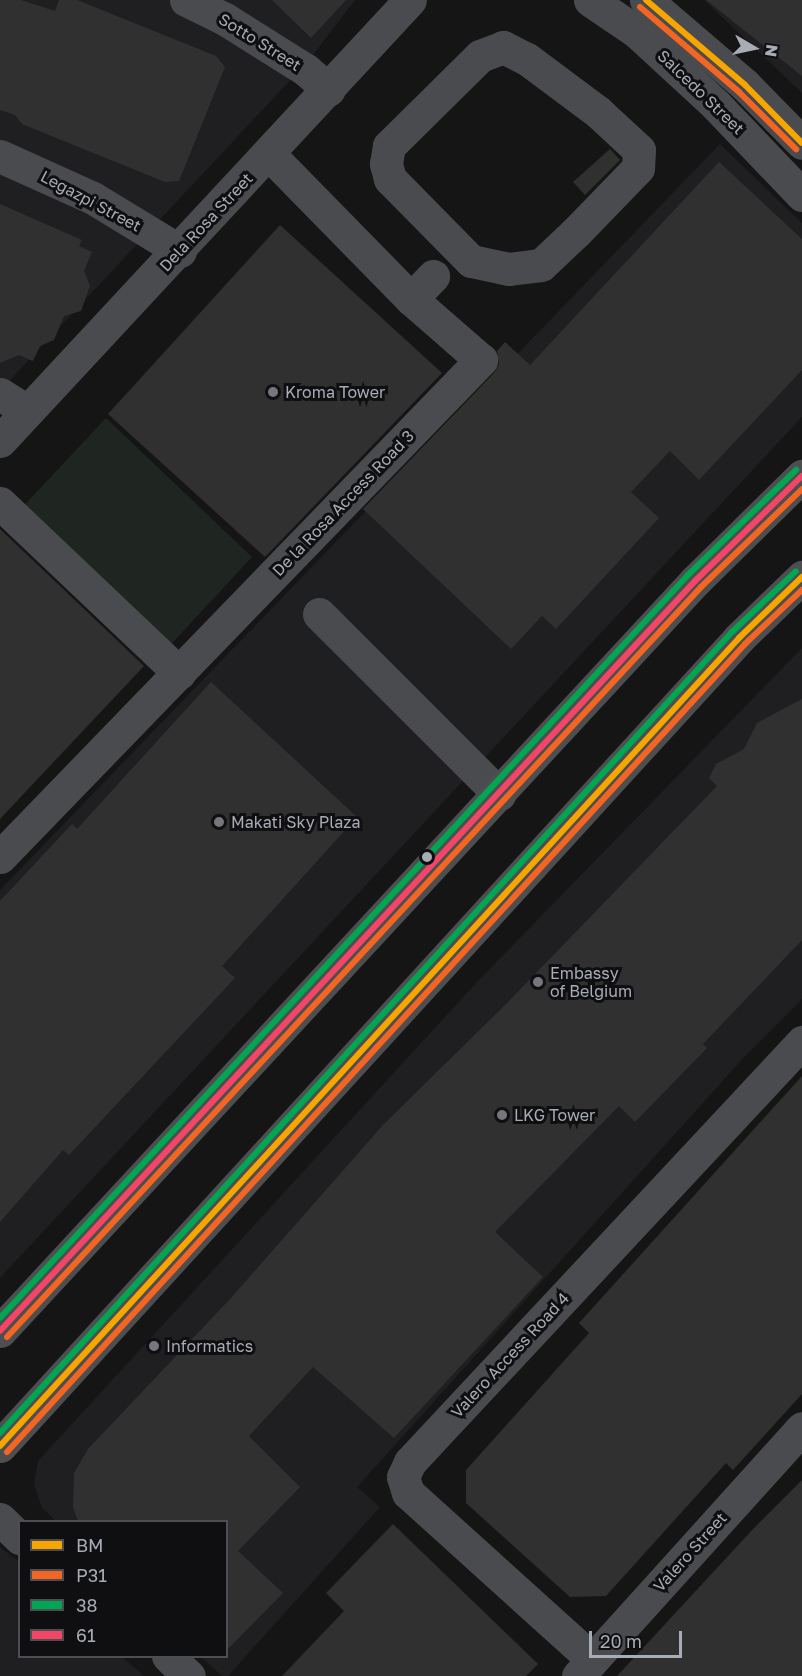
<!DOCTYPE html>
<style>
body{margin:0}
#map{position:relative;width:802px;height:1676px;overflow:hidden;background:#151515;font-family:"Golos Text",sans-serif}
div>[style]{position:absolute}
.built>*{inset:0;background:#1f1f21}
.green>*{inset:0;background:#1f2520}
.building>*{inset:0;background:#303030}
.minor>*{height:33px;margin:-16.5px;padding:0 16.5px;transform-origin:16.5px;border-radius:16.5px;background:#4a4b4e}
.major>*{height:33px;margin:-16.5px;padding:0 16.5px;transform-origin:16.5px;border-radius:16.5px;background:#4c4e50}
.bus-1>*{height:6px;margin:-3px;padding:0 3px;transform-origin:3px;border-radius:3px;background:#f7a600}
.bus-2>*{height:6px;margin:-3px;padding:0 3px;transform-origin:3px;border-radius:3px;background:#f26522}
.bus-3>*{height:6px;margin:-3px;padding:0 3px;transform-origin:3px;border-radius:3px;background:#00a651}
.bus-4>*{height:6px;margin:-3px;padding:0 3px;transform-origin:3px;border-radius:3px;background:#f34667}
.dots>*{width:16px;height:16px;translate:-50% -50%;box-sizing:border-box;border:3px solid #0f0f11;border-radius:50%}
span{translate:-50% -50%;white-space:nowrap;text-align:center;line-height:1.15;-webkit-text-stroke:6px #0f0f11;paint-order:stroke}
.street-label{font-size:16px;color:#a8acb5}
.poi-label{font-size:16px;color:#a8acb5}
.left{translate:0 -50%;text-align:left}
.legend{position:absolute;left:18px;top:1520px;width:210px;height:138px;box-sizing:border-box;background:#0f0f11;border:2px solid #4c4e53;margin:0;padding:8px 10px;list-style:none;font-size:18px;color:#a8acb5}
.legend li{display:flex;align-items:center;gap:12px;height:30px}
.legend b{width:30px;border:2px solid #4c4e53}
.north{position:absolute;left:724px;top:18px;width:60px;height:60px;-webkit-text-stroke:4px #0f0f11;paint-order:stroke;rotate:99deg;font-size:16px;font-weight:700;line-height:24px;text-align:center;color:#a8acb5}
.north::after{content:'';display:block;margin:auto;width:21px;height:27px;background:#a8acb5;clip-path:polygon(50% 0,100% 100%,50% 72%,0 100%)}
.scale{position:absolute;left:589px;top:1631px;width:93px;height:27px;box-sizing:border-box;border:3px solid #a8acb5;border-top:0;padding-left:8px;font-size:18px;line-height:21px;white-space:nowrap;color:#a8acb5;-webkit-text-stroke:4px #0f0f11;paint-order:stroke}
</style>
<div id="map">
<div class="built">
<div style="clip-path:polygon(0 0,355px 0,310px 59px,0 391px)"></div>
<div style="clip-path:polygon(704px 0,802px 0,802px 93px)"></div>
<div style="clip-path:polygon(720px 144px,802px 223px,802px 417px,0 1278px,0 890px)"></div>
<div style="clip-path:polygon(802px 648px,802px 999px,747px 1054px,357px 1487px,380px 1507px,228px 1676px,222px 1676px,201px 1657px,226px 1656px,226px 1522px,56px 1521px,42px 1508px,34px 1484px,38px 1461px,477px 982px)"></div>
<div style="clip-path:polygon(0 1547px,19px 1562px,20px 1656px,122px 1657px,144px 1676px,0 1676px)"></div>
</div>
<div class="green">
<div style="clip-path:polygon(106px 418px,252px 557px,163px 653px,16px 514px)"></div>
</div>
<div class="building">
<div style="clip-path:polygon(0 0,21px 0,55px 11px,59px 0,77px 0,216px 56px,225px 67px,179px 181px,165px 182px,22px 124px,15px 115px,0 110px)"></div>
<div style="clip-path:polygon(272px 0,346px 0,311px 38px)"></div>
<div style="clip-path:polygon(706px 0,802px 0,802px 76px)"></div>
<div style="clip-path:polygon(610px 149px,620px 160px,585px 195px,573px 182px)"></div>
<div style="clip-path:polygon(719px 162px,802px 239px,802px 370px,699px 480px,670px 451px,631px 492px,659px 518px,556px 629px,542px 616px,511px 649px,363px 509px,494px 373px,499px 364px,497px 351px,505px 342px,530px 365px)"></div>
<div style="clip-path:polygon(0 204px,82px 240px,79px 246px,92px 252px,84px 271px,90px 286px,81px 311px,64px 316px,54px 340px,40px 346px,33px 361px,19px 355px,0 363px)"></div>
<div style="clip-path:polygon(280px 225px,442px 373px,265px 557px,108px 414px)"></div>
<div style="clip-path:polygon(0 529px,144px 666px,0 819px)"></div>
<div style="clip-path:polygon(211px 682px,357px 817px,222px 966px,235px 978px,69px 1155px,63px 1150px,0 1222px,0 901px,72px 824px,77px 829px)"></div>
<div style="clip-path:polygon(802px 699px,802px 940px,703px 1044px,707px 1048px,635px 1122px,619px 1106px,495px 1232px,543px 1277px,394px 1438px,313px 1367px,249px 1436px,300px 1487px,238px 1551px,283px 1593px,226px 1651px,226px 1521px,78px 1521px,73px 1507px,74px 1473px,88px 1449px,230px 1299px,383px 1125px,506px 1004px,717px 786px,709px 778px,716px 764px,744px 749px,757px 723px)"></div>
<div style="clip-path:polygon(802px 1076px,802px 1394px,733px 1470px,726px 1463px,606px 1596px,570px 1597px,466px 1503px,466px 1470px,589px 1333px,579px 1323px)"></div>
<div style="clip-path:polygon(802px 1480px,802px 1676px,617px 1676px,754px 1528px)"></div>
<div style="clip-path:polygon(393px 1524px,538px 1664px,526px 1676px,282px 1676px,344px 1611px,326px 1593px)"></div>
</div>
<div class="minor">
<div style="left:186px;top:0;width:43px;rotate:26deg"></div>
<div style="left:225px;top:19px;width:96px;rotate:32.2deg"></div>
<div style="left:306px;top:70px;width:30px;rotate:41deg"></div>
<div style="left:590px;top:0;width:57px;rotate:34.2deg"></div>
<div style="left:637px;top:32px;width:106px;rotate:42.7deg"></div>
<div style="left:715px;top:104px;width:126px;rotate:46.3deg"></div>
<div style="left:646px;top:0;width:130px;rotate:40.6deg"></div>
<div style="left:745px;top:85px;width:81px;rotate:45.5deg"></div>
<div style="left:503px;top:47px;width:27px;rotate:27deg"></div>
<div style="left:527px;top:59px;width:89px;rotate:36.7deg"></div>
<div style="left:598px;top:112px;width:56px;rotate:42.8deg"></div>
<div style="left:639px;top:150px;width:18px;rotate:93deg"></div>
<div style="left:638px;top:168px;width:89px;rotate:134.1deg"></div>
<div style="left:576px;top:232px;width:48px;rotate:136.7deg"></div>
<div style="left:541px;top:265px;width:32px;rotate:173deg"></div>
<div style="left:509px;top:269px;width:39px;rotate:-168deg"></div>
<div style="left:471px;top:261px;width:115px;rotate:-134.6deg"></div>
<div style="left:390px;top:179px;width:16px;rotate:-105deg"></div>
<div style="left:386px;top:164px;width:18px;rotate:-81deg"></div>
<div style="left:389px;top:146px;width:128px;rotate:-44.7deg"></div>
<div style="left:480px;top:56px;width:25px;rotate:-21deg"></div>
<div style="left:0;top:156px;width:102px;rotate:24.3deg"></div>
<div style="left:93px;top:198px;width:102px;rotate:31.3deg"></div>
<div style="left:411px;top:299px;width:32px;rotate:-46deg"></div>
<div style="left:0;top:394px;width:32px;rotate:32deg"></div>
<div style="left:0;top:441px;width:602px;rotate:-47.09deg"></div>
<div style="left:0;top:503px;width:247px;rotate:43.5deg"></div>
<div style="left:319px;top:614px;width:255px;rotate:45deg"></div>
<div style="left:0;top:857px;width:692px;rotate:-45.94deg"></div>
<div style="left:481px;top:360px;width:93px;rotate:-138.9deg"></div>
<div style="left:411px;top:299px;width:203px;rotate:-134.4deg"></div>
<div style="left:0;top:1519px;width:28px;rotate:44deg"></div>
<div style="left:168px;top:1656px;width:29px;rotate:44deg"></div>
<div style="left:592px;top:1659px;width:248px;rotate:-137.9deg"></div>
<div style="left:408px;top:1493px;width:17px;rotate:-107deg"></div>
<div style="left:403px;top:1477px;width:17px;rotate:-65deg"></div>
<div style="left:410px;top:1462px;width:575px;rotate:-46.97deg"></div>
<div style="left:578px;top:1676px;width:334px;rotate:-47.9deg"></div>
</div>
<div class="major">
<div style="left:0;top:1331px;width:1023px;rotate:-47.18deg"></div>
<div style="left:695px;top:581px;width:150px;rotate:-44.5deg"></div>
<div style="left:0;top:1446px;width:1095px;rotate:-47.55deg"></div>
<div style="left:739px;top:638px;width:88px;rotate:-44.1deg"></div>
</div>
<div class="bus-1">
<div style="left:646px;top:0;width:130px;rotate:40.6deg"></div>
<div style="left:745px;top:85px;width:81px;rotate:45.5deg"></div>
<div style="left:0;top:1446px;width:1095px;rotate:-47.55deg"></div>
<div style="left:739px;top:638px;width:88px;rotate:-44.1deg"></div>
</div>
<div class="bus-2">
<div style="left:640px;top:7px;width:130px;rotate:40.6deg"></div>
<div style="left:739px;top:92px;width:81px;rotate:45deg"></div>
<div style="left:7px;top:1337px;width:1022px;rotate:-47.22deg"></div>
<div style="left:701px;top:587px;width:141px;rotate:-44.1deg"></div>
<div style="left:7px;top:1452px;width:1094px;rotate:-47.59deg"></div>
<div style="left:745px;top:644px;width:79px;rotate:-43.5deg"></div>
</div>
<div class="bus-3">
<div style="left:0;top:1318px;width:1013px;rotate:-47.2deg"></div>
<div style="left:688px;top:575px;width:151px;rotate:-44.2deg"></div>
<div style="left:0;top:1433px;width:1085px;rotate:-47.58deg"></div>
<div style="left:732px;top:632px;width:88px;rotate:-43.6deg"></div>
</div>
<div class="bus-4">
<div style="left:0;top:1331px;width:1023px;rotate:-47.18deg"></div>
<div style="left:695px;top:581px;width:150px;rotate:-44.5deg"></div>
</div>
<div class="dots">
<div style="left:273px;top:392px;background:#75777d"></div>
<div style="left:219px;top:822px;background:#75777d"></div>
<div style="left:427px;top:857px;background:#a8acb5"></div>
<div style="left:538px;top:982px;background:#75777d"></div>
<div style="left:502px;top:1115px;background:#75777d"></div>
<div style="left:154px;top:1346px;background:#75777d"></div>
</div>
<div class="street-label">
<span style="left:260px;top:42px;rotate:32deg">Sotto Street</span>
<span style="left:701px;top:92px;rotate:44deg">Salcedo Street</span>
<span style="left:91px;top:201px;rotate:28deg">Legazpi Street</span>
<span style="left:206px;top:222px;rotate:-47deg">Dela Rosa Street</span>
<span style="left:343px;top:503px;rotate:-46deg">De la Rosa Access Road 3</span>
<span style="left:510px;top:1355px;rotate:-47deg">Valero Access Road 4</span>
<span style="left:690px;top:1552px;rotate:-48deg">Valero Street</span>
</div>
<div class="poi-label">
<span class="left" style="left:285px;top:392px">Kroma Tower</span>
<span class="left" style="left:231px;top:822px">Makati Sky Plaza</span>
<span class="left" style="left:550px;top:982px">Embassy<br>of Belgium</span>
<span class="left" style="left:514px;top:1115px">LKG Tower</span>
<span class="left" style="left:166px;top:1346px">Informatics</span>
</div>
<ul class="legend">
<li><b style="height:8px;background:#f7a600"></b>BM</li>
<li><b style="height:8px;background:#f26522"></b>P31</li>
<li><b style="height:8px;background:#00a651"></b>38</li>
<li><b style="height:8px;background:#f34667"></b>61</li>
</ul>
<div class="north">N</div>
<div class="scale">20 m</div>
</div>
